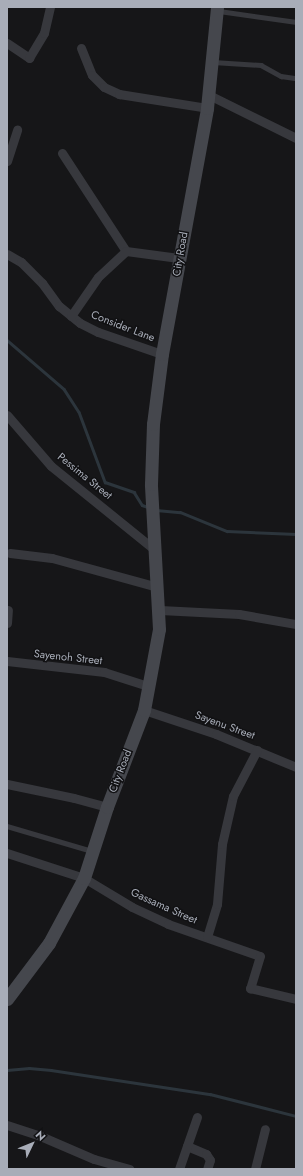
<!DOCTYPE html>
<style>
body{margin:0}
#map{position:relative;width:303px;height:1176px;overflow:hidden;background:#161618;font-family:Jost,sans-serif}
div>[style]{position:absolute}
.stream>*{height:2.5px;margin:-1.25px;padding:0 1.25px;transform-origin:1.25px;border-radius:1.25px;background:#2c353c}
.lane>*{height:4.5px;margin:-2.25px;padding:0 2.25px;transform-origin:2.25px;border-radius:2.25px;background:#37383d}
.street>*{height:9px;margin:-4.5px;padding:0 4.5px;transform-origin:4.5px;border-radius:4.5px;background:#37383d}
.secondary>*{height:13px;margin:-6.5px;padding:0 6.5px;transform-origin:6.5px;border-radius:6.5px;background:#45474d}
span{translate:-50% -50%;white-space:nowrap;text-align:center;line-height:1.15;-webkit-text-stroke:3px #111113;paint-order:stroke}
.street-label{font-size:11px;color:#a8adb8}
.frame{position:absolute;inset:0;border:8px solid #a8adb8;pointer-events:none}
.north{position:absolute;left:12px;top:1124px;width:40px;height:40px;-webkit-text-stroke:3px #111113;paint-order:stroke;rotate:47deg;font-size:11px;font-weight:700;line-height:16px;text-align:center;color:#a8adb8}
.north::after{content:'';display:block;margin:auto;width:14px;height:18px;background:#a8adb8;clip-path:polygon(50% 0,100% 100%,50% 72%,0 100%)}
</style>
<div id="map">
<div class="stream">
<div style="left:7px;top:340px;width:75px;rotate:40.7deg"></div>
<div style="left:64px;top:389px;width:27px;rotate:57deg"></div>
<div style="left:79px;top:412px;width:75px;rotate:69.6deg"></div>
<div style="left:105px;top:482px;width:31px;rotate:19deg"></div>
<div style="left:134px;top:492px;width:15px;rotate:58deg"></div>
<div style="left:142px;top:505px;width:6px;rotate:18deg"></div>
<div style="left:156px;top:510px;width:24px;rotate:5deg"></div>
<div style="left:180px;top:512px;width:51px;rotate:22deg"></div>
<div style="left:227px;top:531px;width:69px;rotate:2.5deg"></div>
<div style="left:7px;top:1070px;width:22px;rotate:-5deg"></div>
<div style="left:29px;top:1068px;width:22px;rotate:5deg"></div>
<div style="left:51px;top:1070px;width:161px;rotate:8.6deg"></div>
<div style="left:210px;top:1094px;width:89px;rotate:14.3deg"></div>
</div>
<div class="lane">
<div style="left:219px;top:11px;width:78px;rotate:8.1deg"></div>
<div style="left:213px;top:62px;width:48px;rotate:3.6deg"></div>
<div style="left:261px;top:65px;width:23px;rotate:29deg"></div>
<div style="left:281px;top:76px;width:15px;rotate:8deg"></div>
<div style="left:7px;top:826px;width:89px;rotate:16.4deg"></div>
</div>
<div class="street">
<div style="left:7px;top:43px;width:27px;rotate:34deg"></div>
<div style="left:29px;top:58px;width:29px;rotate:-59deg"></div>
<div style="left:44px;top:33px;width:27px;rotate:-77deg"></div>
<div style="left:81px;top:48px;width:29px;rotate:68deg"></div>
<div style="left:92px;top:75px;width:17px;rotate:45deg"></div>
<div style="left:104px;top:87px;width:17px;rotate:25deg"></div>
<div style="left:119px;top:94px;width:89px;rotate:9deg"></div>
<div style="left:207px;top:94px;width:99px;rotate:26.3deg"></div>
<div style="left:62px;top:153px;width:117px;rotate:56.9deg"></div>
<div style="left:126px;top:251px;width:53px;rotate:7.5deg"></div>
<div style="left:7px;top:161px;width:33px;rotate:-72deg"></div>
<div style="left:7px;top:254px;width:16px;rotate:30deg"></div>
<div style="left:21px;top:262px;width:30px;rotate:45deg"></div>
<div style="left:42px;top:283px;width:29px;rotate:54deg"></div>
<div style="left:59px;top:306px;width:27px;rotate:39deg"></div>
<div style="left:80px;top:323px;width:20px;rotate:27deg"></div>
<div style="left:98px;top:332px;width:68px;rotate:19deg"></div>
<div style="left:71px;top:316px;width:47px;rotate:-55.3deg"></div>
<div style="left:98px;top:277px;width:38px;rotate:-43deg"></div>
<div style="left:7px;top:415px;width:67px;rotate:49.2deg"></div>
<div style="left:51px;top:466px;width:132px;rotate:38.9deg"></div>
<div style="left:10px;top:553px;width:42px;rotate:6.8deg"></div>
<div style="left:52px;top:558px;width:109px;rotate:15.4deg"></div>
<div style="left:160px;top:610px;width:79px;rotate:2.9deg"></div>
<div style="left:239px;top:614px;width:58px;rotate:10deg"></div>
<div style="left:7px;top:623px;width:13px;rotate:-86deg"></div>
<div style="left:7px;top:661px;width:98px;rotate:6.5deg"></div>
<div style="left:104px;top:672px;width:46px;rotate:17.7deg"></div>
<div style="left:144px;top:710px;width:76px;rotate:18.4deg"></div>
<div style="left:216px;top:734px;width:87px;rotate:22.4deg"></div>
<div style="left:7px;top:784px;width:68px;rotate:11.8deg"></div>
<div style="left:74px;top:798px;width:34px;rotate:15deg"></div>
<div style="left:7px;top:853px;width:81px;rotate:18deg"></div>
<div style="left:84px;top:878px;width:56px;rotate:31.1deg"></div>
<div style="left:132px;top:907px;width:40px;rotate:25deg"></div>
<div style="left:168px;top:924px;width:97px;rotate:19.2deg"></div>
<div style="left:260px;top:956px;width:34px;rotate:107deg"></div>
<div style="left:250px;top:988px;width:47px;rotate:13.4deg"></div>
<div style="left:207px;top:937px;width:34px;rotate:-73deg"></div>
<div style="left:217px;top:904px;width:60px;rotate:-85.2deg"></div>
<div style="left:222px;top:844px;width:49px;rotate:-77.1deg"></div>
<div style="left:233px;top:796px;width:52px;rotate:-62.4deg"></div>
<div style="left:7px;top:1125px;width:33px;rotate:18deg"></div>
<div style="left:38px;top:1135px;width:61px;rotate:23.2deg"></div>
<div style="left:94px;top:1159px;width:37px;rotate:16deg"></div>
<div style="left:187px;top:1146px;width:21px;rotate:23deg"></div>
<div style="left:206px;top:1154px;width:7px;rotate:56deg"></div>
<div style="left:210px;top:1160px;width:9px;rotate:108deg"></div>
<div style="left:179px;top:1169px;width:55px;rotate:-70.9deg"></div>
<div style="left:255px;top:1169px;width:41px;rotate:-76deg"></div>
</div>
<div class="secondary">
<div style="left:7px;top:999px;width:70px;rotate:-53.1deg"></div>
<div style="left:49px;top:943px;width:74px;rotate:-61.7deg"></div>
<div style="left:84px;top:878px;width:75px;rotate:-72.1deg"></div>
<div style="left:107px;top:807px;width:104px;rotate:-69.1deg"></div>
<div style="left:144px;top:710px;width:82px;rotate:-79.5deg"></div>
<div style="left:159px;top:629px;width:145px;rotate:-93.2deg"></div>
<div style="left:151px;top:484px;width:60px;rotate:-88.1deg"></div>
<div style="left:153px;top:424px;width:71px;rotate:-82.7deg"></div>
<div style="left:162px;top:354px;width:250px;rotate:-79.6deg"></div>
<div style="left:207px;top:108px;width:101px;rotate:-84.3deg"></div>
</div>
<div class="street-label">
<span style="left:180px;top:254px;rotate:-80deg">City Road</span>
<span style="left:123px;top:326px;rotate:21deg">Consider Lane</span>
<span style="left:85px;top:476px;rotate:39deg">Pessima Street</span>
<span style="left:68px;top:657px;rotate:6deg">Sayenoh Street</span>
<span style="left:225px;top:725px;rotate:20deg">Sayenu Street</span>
<span style="left:120px;top:771px;rotate:-69deg">City Road</span>
<span style="left:164px;top:906px;rotate:24deg">Gassama Street</span>
</div>
<div class="frame"></div>
<div class="north">N</div>
</div>
